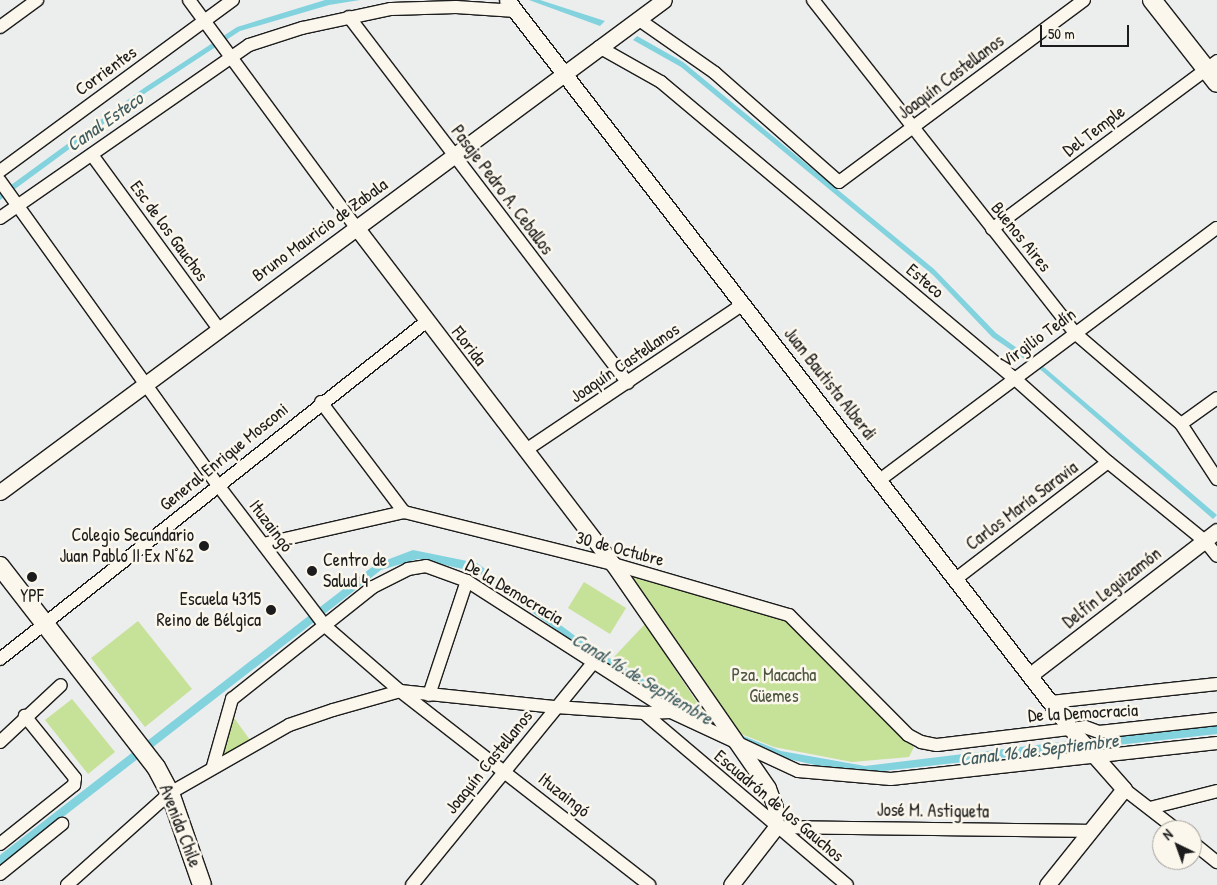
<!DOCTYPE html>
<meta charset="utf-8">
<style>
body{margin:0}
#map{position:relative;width:1217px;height:885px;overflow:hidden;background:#eceded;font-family:"Patrick Hand",sans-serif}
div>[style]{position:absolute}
.green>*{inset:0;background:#c6e198}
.water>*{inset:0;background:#83d3df}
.roads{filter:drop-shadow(1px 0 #1c1c1c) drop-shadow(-1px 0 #1c1c1c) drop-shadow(0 1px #1c1c1c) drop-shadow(0 -1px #1c1c1c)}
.minor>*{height:12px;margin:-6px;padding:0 6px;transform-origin:6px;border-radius:6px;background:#fbf7ec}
.tertiary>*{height:15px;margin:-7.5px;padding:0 7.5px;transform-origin:7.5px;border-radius:7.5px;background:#fbf7ec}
.secondary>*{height:18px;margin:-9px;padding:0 9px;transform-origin:9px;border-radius:9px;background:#fbf7ec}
.dots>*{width:14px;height:14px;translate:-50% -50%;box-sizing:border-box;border:2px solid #fbf7ec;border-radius:50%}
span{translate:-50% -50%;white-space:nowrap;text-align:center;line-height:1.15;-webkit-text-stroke:5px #fbf7ec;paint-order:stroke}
.street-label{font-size:18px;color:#1c1c1c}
.poi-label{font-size:18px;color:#1c1c1c}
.right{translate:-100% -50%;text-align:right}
.left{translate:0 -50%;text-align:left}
.park-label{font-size:18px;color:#4f5741}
.water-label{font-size:19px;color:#405c60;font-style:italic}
.north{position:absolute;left:1152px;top:820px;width:50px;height:50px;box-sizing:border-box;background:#fbf7ec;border:1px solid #a29f99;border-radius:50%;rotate:318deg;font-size:14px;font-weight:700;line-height:20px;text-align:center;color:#1c1c1c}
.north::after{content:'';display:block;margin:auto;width:18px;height:22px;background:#1c1c1c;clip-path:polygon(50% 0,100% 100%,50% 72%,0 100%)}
.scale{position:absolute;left:1040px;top:25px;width:89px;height:22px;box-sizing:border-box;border:2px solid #1c1c1c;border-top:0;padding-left:6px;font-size:15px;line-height:18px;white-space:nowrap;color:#1c1c1c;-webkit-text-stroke:4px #fbf7ec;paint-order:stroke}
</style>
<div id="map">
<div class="green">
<div style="clip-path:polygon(631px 577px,785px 617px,908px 738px,914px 747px,909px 757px,852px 762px,774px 747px,736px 732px)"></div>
<div style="clip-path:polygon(584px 582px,626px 608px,610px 634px,568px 608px)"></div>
<div style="clip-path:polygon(138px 621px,192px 689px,145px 727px,91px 658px)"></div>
<div style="clip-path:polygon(645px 624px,704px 713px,613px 658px)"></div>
<div style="clip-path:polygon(72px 699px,115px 752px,88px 774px,45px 720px)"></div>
<div style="clip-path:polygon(232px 715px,250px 740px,218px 759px)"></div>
</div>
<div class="water">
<div style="clip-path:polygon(325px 0,360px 0,329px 5px,240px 31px,147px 92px,0 200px,0 193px,144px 88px,237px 27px)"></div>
<div style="clip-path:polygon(529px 0,540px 0,605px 21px,600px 26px)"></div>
<div style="clip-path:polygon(637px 36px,683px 62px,934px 269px,996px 333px,1045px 368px,1217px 515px,1213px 519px,1042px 371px,992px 337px,933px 275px,681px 67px,633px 40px)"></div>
<div style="clip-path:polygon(413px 550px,477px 563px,582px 641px,686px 706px,733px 732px,781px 751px,865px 766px,1217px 723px,1217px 734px,856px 774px,779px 757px,685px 713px,579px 646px,476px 572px,418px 559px,381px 570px,0 866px,0 855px,320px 607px,376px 564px)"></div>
</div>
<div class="roads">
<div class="minor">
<div style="left:189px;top:0;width:282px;rotate:53.7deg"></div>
<div style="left:813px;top:0;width:425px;rotate:51.8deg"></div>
<div style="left:1076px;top:334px;width:138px;rotate:40.6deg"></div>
<div style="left:1181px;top:424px;width:66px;rotate:56.8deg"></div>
<div style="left:349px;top:17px;width:460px;rotate:52.7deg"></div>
<div style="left:638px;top:19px;width:94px;rotate:35deg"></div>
<div style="left:715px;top:73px;width:165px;rotate:41.3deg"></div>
<div style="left:839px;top:182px;width:305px;rotate:-36.6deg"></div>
<div style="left:0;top:27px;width:46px;rotate:-36.1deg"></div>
<div style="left:599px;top:47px;width:71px;rotate:29.4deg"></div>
<div style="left:661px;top:82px;width:461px;rotate:40deg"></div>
<div style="left:1014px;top:378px;width:126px;rotate:41.8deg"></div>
<div style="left:1108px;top:462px;width:125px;rotate:39.2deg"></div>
<div style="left:1205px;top:541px;width:19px;rotate:51deg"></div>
<div style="left:92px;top:155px;width:214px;rotate:53.9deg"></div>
<div style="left:0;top:171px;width:289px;rotate:-36.3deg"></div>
<div style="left:0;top:181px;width:373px;rotate:54.4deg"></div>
<div style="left:217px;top:484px;width:178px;rotate:52.7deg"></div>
<div style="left:325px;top:626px;width:99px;rotate:40.9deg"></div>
<div style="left:400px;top:691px;width:316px;rotate:37.9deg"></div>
<div style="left:0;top:218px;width:303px;rotate:-34.8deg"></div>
<div style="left:249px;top:45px;width:56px;rotate:-17.8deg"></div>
<div style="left:302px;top:28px;width:91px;rotate:-12.1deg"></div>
<div style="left:391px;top:9px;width:65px;rotate:-1.8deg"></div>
<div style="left:456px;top:7px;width:60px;rotate:3.8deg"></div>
<div style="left:992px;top:229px;width:281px;rotate:-36.7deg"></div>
<div style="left:321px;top:402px;width:138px;rotate:53deg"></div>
<div style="left:1181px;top:424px;width:44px;rotate:-35.8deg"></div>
<div style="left:526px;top:450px;width:262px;rotate:-33.9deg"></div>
<div style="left:881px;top:479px;width:419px;rotate:-36.8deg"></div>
<div style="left:263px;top:544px;width:145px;rotate:-12.8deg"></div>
<div style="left:404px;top:512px;width:215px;rotate:14deg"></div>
<div style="left:613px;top:564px;width:183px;rotate:16.2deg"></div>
<div style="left:789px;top:615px;width:169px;rotate:45.2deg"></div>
<div style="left:908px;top:735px;width:15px;rotate:28deg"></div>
<div style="left:921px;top:742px;width:16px;rotate:11deg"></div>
<div style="left:937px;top:745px;width:149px;rotate:-6.9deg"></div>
<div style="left:1085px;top:727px;width:15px;rotate:20deg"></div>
<div style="left:1099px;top:732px;width:119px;rotate:-6.3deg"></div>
<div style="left:957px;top:578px;width:190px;rotate:-37.5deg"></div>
<div style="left:0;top:659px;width:545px;rotate:-38.36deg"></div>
<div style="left:429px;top:695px;width:120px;rotate:-71.6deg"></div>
<div style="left:1051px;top:702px;width:167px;rotate:-6.2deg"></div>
<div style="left:644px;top:713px;width:266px;rotate:40.3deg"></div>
<div style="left:0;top:742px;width:83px;rotate:-43.1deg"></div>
<div style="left:213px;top:766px;width:70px;rotate:-74.2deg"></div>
<div style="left:232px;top:699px;width:180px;rotate:-38.5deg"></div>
<div style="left:373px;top:587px;width:39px;rotate:-27deg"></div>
<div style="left:408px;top:569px;width:18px;rotate:-9deg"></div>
<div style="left:426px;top:566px;width:44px;rotate:20.1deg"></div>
<div style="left:467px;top:581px;width:242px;rotate:32.7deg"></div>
<div style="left:671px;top:712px;width:140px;rotate:24.9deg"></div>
<div style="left:798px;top:771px;width:93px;rotate:4.9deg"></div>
<div style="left:891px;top:779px;width:328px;rotate:-6.3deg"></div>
<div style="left:1124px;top:789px;width:67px;rotate:37.7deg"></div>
<div style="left:1150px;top:808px;width:69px;rotate:-14.2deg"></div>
<div style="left:776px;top:827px;width:315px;rotate:0.7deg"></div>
<div style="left:1192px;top:842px;width:32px;rotate:39deg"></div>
<div style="left:0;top:844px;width:95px;rotate:-38.6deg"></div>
<div style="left:74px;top:785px;width:7px;rotate:-82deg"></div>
<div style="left:75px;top:778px;width:80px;rotate:-128.9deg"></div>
<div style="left:0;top:874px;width:80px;rotate:-38.9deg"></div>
<div style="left:67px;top:885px;width:138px;rotate:-41.8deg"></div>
<div style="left:170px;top:793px;width:137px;rotate:-29.7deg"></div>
<div style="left:289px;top:725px;width:46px;rotate:-18.8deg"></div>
<div style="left:333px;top:710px;width:70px;rotate:-15.8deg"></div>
<div style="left:400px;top:691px;width:157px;rotate:5.9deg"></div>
<div style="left:556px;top:707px;width:88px;rotate:3.9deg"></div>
<div style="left:644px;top:713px;width:27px;rotate:-2deg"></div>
<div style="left:412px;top:885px;width:288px;rotate:-50.8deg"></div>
</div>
<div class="tertiary">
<div style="left:507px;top:0;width:920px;rotate:52.28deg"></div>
<div style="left:1070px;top:728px;width:81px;rotate:48.5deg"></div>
<div style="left:1124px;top:789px;width:123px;rotate:128.7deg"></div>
<div style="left:356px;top:227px;width:424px;rotate:52.7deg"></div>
<div style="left:613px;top:564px;width:272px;rotate:55.3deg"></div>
<div style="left:768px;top:788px;width:20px;rotate:70deg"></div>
<div style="left:775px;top:807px;width:20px;rotate:87deg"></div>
<div style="left:776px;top:827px;width:73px;rotate:127.8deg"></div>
<div style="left:0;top:492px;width:826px;rotate:-36.54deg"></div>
<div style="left:1030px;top:675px;width:236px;rotate:-37.6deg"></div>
</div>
<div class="secondary">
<div style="left:1152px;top:0;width:105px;rotate:51.9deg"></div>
<div style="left:0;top:566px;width:254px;rotate:52.2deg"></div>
<div style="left:156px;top:767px;width:30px;rotate:62deg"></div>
<div style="left:170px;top:793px;width:97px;rotate:70.8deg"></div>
</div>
</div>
<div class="dots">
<div style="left:204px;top:546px;background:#1c1c1c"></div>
<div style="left:312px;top:571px;background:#1c1c1c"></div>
<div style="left:32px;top:577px;background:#1c1c1c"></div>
<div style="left:271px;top:610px;background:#1c1c1c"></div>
</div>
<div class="street-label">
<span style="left:106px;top:71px;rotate:-36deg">Corrientes</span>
<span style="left:951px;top:77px;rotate:-37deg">Joaquín Castellanos</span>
<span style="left:1094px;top:131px;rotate:-37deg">Del Temple</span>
<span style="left:502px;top:190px;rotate:53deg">Pasaje Pedro A. Ceballos</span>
<span style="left:320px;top:230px;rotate:-36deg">Bruno Mauricio de Zabala</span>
<span style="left:169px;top:231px;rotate:54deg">Esc de los Gauchos</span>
<span style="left:1021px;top:237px;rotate:51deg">Buenos Aires</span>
<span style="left:925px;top:281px;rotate:40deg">Esteco</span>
<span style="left:1038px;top:338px;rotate:-36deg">Virgilio Tedín</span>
<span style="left:469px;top:346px;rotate:52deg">Florida</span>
<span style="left:625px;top:363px;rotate:-34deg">Joaquín Castellanos</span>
<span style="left:830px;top:384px;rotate:52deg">Juan Bautista Alberdi</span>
<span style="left:224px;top:457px;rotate:-39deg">General Enrique Mosconi</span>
<span style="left:1022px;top:506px;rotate:-37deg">Carlos María Saravia</span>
<span style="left:271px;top:526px;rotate:53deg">Ituzaingó</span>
<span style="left:620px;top:549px;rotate:15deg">30 de Octubre</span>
<span style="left:1112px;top:588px;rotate:-38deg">Delfín Leguizamón</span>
<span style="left:514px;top:592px;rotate:31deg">De la Democracia</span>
<span style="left:1083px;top:713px;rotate:-3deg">De la Democracia</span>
<span style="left:489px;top:762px;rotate:-51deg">Joaquín Castellanos</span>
<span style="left:564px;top:795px;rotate:38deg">Ituzaingó</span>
<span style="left:779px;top:806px;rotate:40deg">Escuadrón de los Gauchos</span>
<span style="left:933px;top:811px;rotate:1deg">José M. Astigueta</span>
<span style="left:180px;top:826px;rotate:69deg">Avenida Chile</span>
</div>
<div class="poi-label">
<span class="right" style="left:194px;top:546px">Colegio Secundario<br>Juan Pablo II Ex N°62</span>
<span class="left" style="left:323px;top:571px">Centro de<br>Salud 4</span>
<span style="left:32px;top:596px">YPF</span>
<span class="right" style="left:261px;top:610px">Escuela 4315<br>Reino de Bélgica</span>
</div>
<div class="park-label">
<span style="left:774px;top:686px">Pza. Macacha<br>Güemes</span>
</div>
<div class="water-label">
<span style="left:105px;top:122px;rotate:-35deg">Canal Esteco</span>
<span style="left:642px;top:679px;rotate:31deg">Canal 16 de Septiembre</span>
<span style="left:1039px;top:750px;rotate:-7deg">Canal 16 de Septiembre</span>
</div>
<div class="north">N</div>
<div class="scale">50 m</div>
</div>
